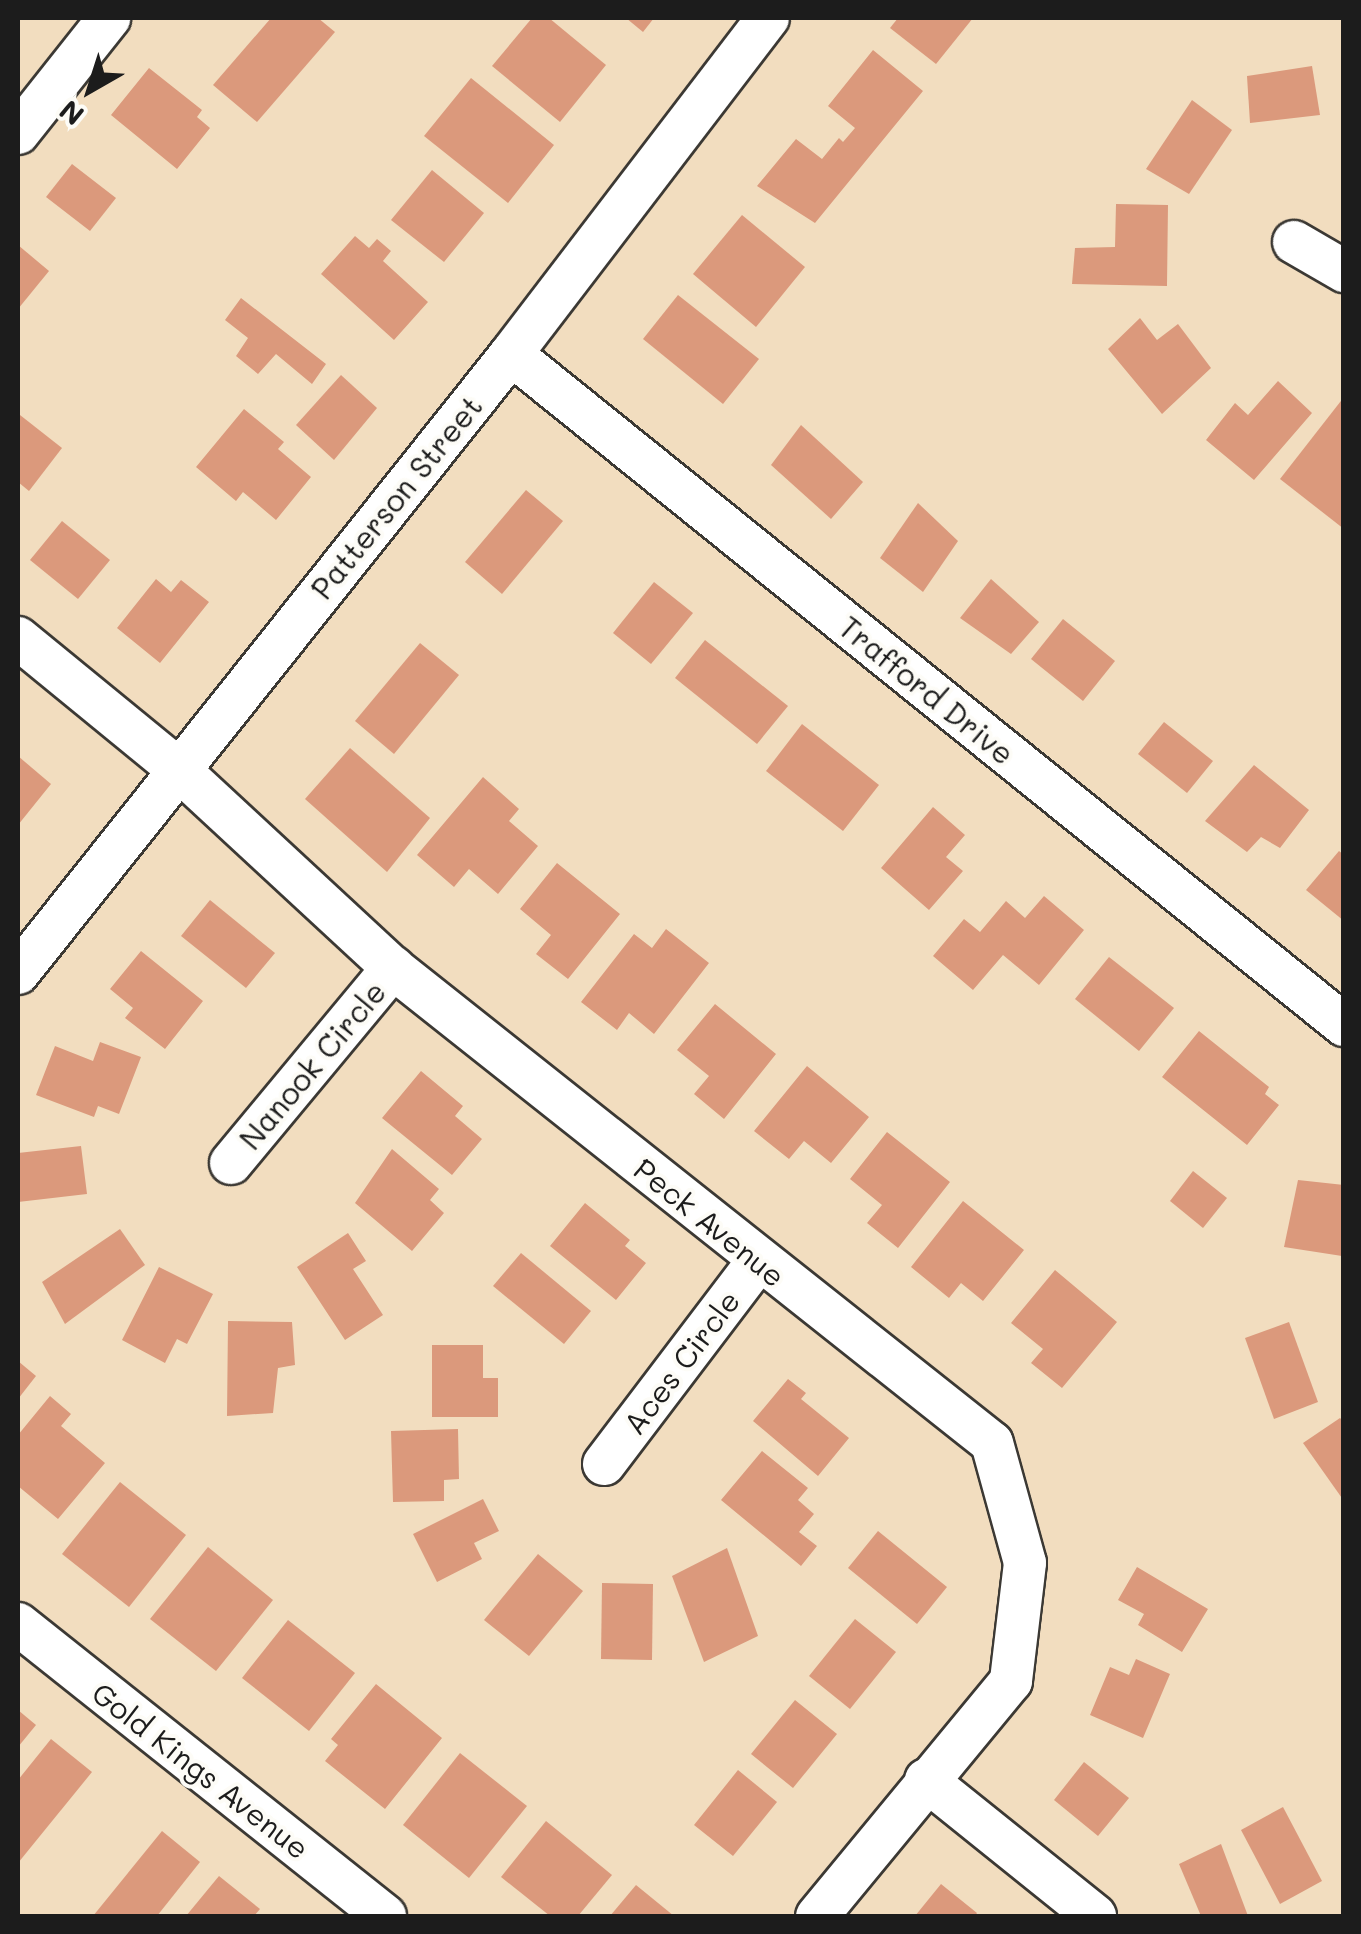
<!DOCTYPE html>
<style>
body{margin:0}
#map{position:relative;width:1361px;height:1934px;overflow:hidden;background:#f2ddbf;font-family:Mali,sans-serif}
div>[style]{position:absolute}
.building>*{inset:0;background:#db997c}
.roads{filter:drop-shadow(2px 0 #3c3934) drop-shadow(-2px 0 #3c3934) drop-shadow(0 2px #3c3934) drop-shadow(0 -2px #3c3934)}
.minor>*{height:42px;margin:-21px;padding:0 21px;transform-origin:21px;border-radius:21px;background:#fff}
span{translate:-50% -50%;white-space:nowrap;text-align:center;line-height:1.15;-webkit-text-stroke:8px #fdfcf7;paint-order:stroke}
.street-label{font-size:30px;color:#1c1c1c}
.frame{position:absolute;inset:0;border:20px solid #1c1c1c;pointer-events:none}
.north{position:absolute;left:40px;top:40px;width:100px;height:100px;-webkit-text-stroke:8px #fdfcf7;paint-order:stroke;rotate:219deg;font-size:28px;font-weight:700;line-height:40px;text-align:center;color:#1c1c1c}
.north::after{content:'';display:block;margin:auto;width:35px;height:45px;background:#1c1c1c;clip-path:polygon(50% 0,100% 100%,50% 72%,0 100%)}
</style>
<div id="map">
<div class="building">
<div style="clip-path:polygon(271px 18px,318px 18px,335px 32px,257px 122px,213px 85px)"></div>
<div style="clip-path:polygon(532px 18px,549px 18px,606px 65px,560px 122px,492px 66px)"></div>
<div style="clip-path:polygon(626px 18px,654px 18px,643px 32px)"></div>
<div style="clip-path:polygon(898px 18px,973px 18px,936px 64px,890px 28px)"></div>
<div style="clip-path:polygon(873px 50px,923px 91px,815px 223px,757px 186px,796px 139px,822px 159px,839px 138px,843px 142px,855px 128px,828px 106px)"></div>
<div style="clip-path:polygon(1312px 66px,1320px 115px,1250px 123px,1247px 76px)"></div>
<div style="clip-path:polygon(149px 68px,202px 110px,197px 117px,210px 128px,177px 169px,111px 115px)"></div>
<div style="clip-path:polygon(471px 78px,554px 145px,508px 203px,424px 136px)"></div>
<div style="clip-path:polygon(1192px 100px,1232px 130px,1189px 194px,1146px 169px)"></div>
<div style="clip-path:polygon(72px 164px,116px 198px,90px 231px,46px 197px)"></div>
<div style="clip-path:polygon(432px 170px,484px 213px,444px 262px,391px 220px)"></div>
<div style="clip-path:polygon(1116px 204px,1168px 205px,1167px 286px,1072px 284px,1075px 248px,1115px 247px)"></div>
<div style="clip-path:polygon(742px 215px,805px 267px,756px 327px,693px 274px)"></div>
<div style="clip-path:polygon(355px 236px,369px 248px,377px 239px,391px 251px,383px 261px,428px 302px,394px 340px,321px 274px)"></div>
<div style="clip-path:polygon(18px 245px,49px 271px,18px 309px)"></div>
<div style="clip-path:polygon(678px 295px,759px 359px,723px 404px,643px 339px)"></div>
<div style="clip-path:polygon(241px 298px,326px 364px,312px 384px,276px 354px,258px 374px,236px 356px,248px 338px,225px 320px)"></div>
<div style="clip-path:polygon(1140px 318px,1157px 340px,1178px 324px,1211px 368px,1162px 414px,1108px 349px)"></div>
<div style="clip-path:polygon(341px 375px,377px 408px,334px 460px,296px 425px)"></div>
<div style="clip-path:polygon(1278px 381px,1312px 413px,1254px 480px,1206px 440px,1235px 403px,1248px 415px)"></div>
<div style="clip-path:polygon(1344px 397px,1344px 529px,1280px 479px)"></div>
<div style="clip-path:polygon(244px 409px,284px 442px,278px 449px,311px 477px,276px 520px,243px 492px,236px 501px,196px 467px)"></div>
<div style="clip-path:polygon(20px 415px,62px 448px,29px 491px,18px 482px)"></div>
<div style="clip-path:polygon(801px 425px,863px 482px,831px 519px,771px 465px)"></div>
<div style="clip-path:polygon(526px 490px,563px 521px,502px 594px,465px 562px)"></div>
<div style="clip-path:polygon(918px 503px,958px 541px,923px 592px,880px 558px)"></div>
<div style="clip-path:polygon(62px 521px,110px 560px,78px 599px,30px 560px)"></div>
<div style="clip-path:polygon(156px 579px,171px 592px,181px 580px,209px 602px,160px 663px,117px 628px)"></div>
<div style="clip-path:polygon(991px 579px,1039px 622px,1011px 654px,960px 618px)"></div>
<div style="clip-path:polygon(654px 582px,693px 613px,651px 664px,613px 633px)"></div>
<div style="clip-path:polygon(1063px 619px,1115px 661px,1083px 701px,1031px 659px)"></div>
<div style="clip-path:polygon(705px 640px,788px 706px,757px 744px,675px 678px)"></div>
<div style="clip-path:polygon(420px 643px,459px 675px,394px 754px,355px 721px)"></div>
<div style="clip-path:polygon(1164px 722px,1213px 761px,1187px 793px,1138px 754px)"></div>
<div style="clip-path:polygon(802px 724px,879px 785px,843px 831px,766px 771px)"></div>
<div style="clip-path:polygon(350px 748px,430px 818px,387px 872px,305px 799px)"></div>
<div style="clip-path:polygon(18px 756px,51px 784px,18px 825px)"></div>
<div style="clip-path:polygon(1254px 765px,1309px 810px,1280px 848px,1261px 837px,1247px 852px,1205px 821px)"></div>
<div style="clip-path:polygon(483px 777px,519px 809px,509px 821px,538px 846px,498px 894px,469px 869px,454px 887px,417px 855px)"></div>
<div style="clip-path:polygon(933px 807px,965px 835px,946px 857px,963px 871px,929px 910px,881px 868px)"></div>
<div style="clip-path:polygon(1339px 851px,1344px 855px,1344px 921px,1306px 890px)"></div>
<div style="clip-path:polygon(557px 863px,620px 914px,568px 979px,536px 954px,551px 935px,520px 909px)"></div>
<div style="clip-path:polygon(1044px 896px,1084px 930px,1039px 985px,1003px 955px,973px 990px,933px 956px,964px 919px,980px 932px,1006px 901px,1025px 918px)"></div>
<div style="clip-path:polygon(210px 900px,275px 953px,246px 988px,181px 936px)"></div>
<div style="clip-path:polygon(666px 929px,709px 963px,654px 1034px,629px 1013px,617px 1030px,581px 1002px,634px 934px,652px 948px)"></div>
<div style="clip-path:polygon(141px 951px,203px 1001px,165px 1049px,125px 1018px,133px 1008px,110px 989px)"></div>
<div style="clip-path:polygon(1109px 957px,1174px 1008px,1139px 1051px,1075px 999px)"></div>
<div style="clip-path:polygon(715px 1004px,776px 1054px,724px 1119px,694px 1094px,709px 1076px,677px 1050px)"></div>
<div style="clip-path:polygon(1199px 1031px,1269px 1087px,1265px 1094px,1279px 1105px,1247px 1145px,1162px 1077px)"></div>
<div style="clip-path:polygon(100px 1042px,141px 1057px,119px 1114px,98px 1106px,94px 1117px,36px 1095px,55px 1046px,93px 1061px)"></div>
<div style="clip-path:polygon(807px 1066px,869px 1117px,831px 1163px,804px 1141px,789px 1159px,754px 1131px)"></div>
<div style="clip-path:polygon(421px 1071px,463px 1106px,455px 1116px,482px 1139px,452px 1175px,382px 1118px)"></div>
<div style="clip-path:polygon(887px 1132px,950px 1182px,898px 1248px,867px 1223px,882px 1205px,850px 1179px)"></div>
<div style="clip-path:polygon(81px 1146px,87px 1194px,18px 1202px,18px 1153px)"></div>
<div style="clip-path:polygon(392px 1149px,439px 1189px,430px 1200px,444px 1213px,412px 1251px,355px 1203px)"></div>
<div style="clip-path:polygon(1193px 1171px,1227px 1198px,1203px 1228px,1170px 1201px)"></div>
<div style="clip-path:polygon(1298px 1180px,1344px 1185px,1342px 1256px,1284px 1247px)"></div>
<div style="clip-path:polygon(963px 1201px,1024px 1250px,983px 1301px,961px 1283px,949px 1298px,911px 1267px)"></div>
<div style="clip-path:polygon(585px 1203px,630px 1240px,625px 1246px,646px 1263px,616px 1300px,550px 1246px)"></div>
<div style="clip-path:polygon(120px 1229px,145px 1265px,65px 1324px,42px 1282px)"></div>
<div style="clip-path:polygon(348px 1233px,366px 1261px,353px 1269px,383px 1315px,345px 1340px,297px 1267px)"></div>
<div style="clip-path:polygon(521px 1253px,591px 1311px,564px 1344px,493px 1286px)"></div>
<div style="clip-path:polygon(159px 1267px,213px 1294px,187px 1344px,177px 1339px,165px 1363px,122px 1340px)"></div>
<div style="clip-path:polygon(1055px 1270px,1117px 1322px,1062px 1388px,1031px 1363px,1043px 1349px,1011px 1323px)"></div>
<div style="clip-path:polygon(228px 1321px,292px 1322px,295px 1365px,278px 1368px,273px 1413px,227px 1416px)"></div>
<div style="clip-path:polygon(1289px 1322px,1318px 1402px,1274px 1419px,1245px 1338px)"></div>
<div style="clip-path:polygon(432px 1345px,483px 1345px,483px 1378px,498px 1378px,498px 1417px,432px 1417px)"></div>
<div style="clip-path:polygon(18px 1361px,36px 1376px,18px 1399px)"></div>
<div style="clip-path:polygon(788px 1379px,806px 1393px,801px 1399px,849px 1438px,818px 1476px,753px 1421px)"></div>
<div style="clip-path:polygon(50px 1396px,71px 1414px,61px 1426px,105px 1463px,58px 1519px,18px 1486px,18px 1435px)"></div>
<div style="clip-path:polygon(1340px 1418px,1344px 1422px,1344px 1501px,1303px 1443px)"></div>
<div style="clip-path:polygon(458px 1429px,459px 1479px,444px 1480px,444px 1501px,393px 1502px,391px 1431px)"></div>
<div style="clip-path:polygon(762px 1451px,808px 1488px,798px 1500px,814px 1514px,799px 1532px,817px 1546px,801px 1566px,721px 1500px)"></div>
<div style="clip-path:polygon(120px 1482px,186px 1535px,129px 1607px,62px 1554px)"></div>
<div style="clip-path:polygon(483px 1499px,499px 1531px,474px 1543px,482px 1559px,437px 1582px,413px 1534px)"></div>
<div style="clip-path:polygon(878px 1531px,947px 1587px,917px 1624px,848px 1568px)"></div>
<div style="clip-path:polygon(208px 1547px,273px 1600px,216px 1671px,150px 1619px)"></div>
<div style="clip-path:polygon(727px 1548px,758px 1636px,704px 1662px,672px 1576px)"></div>
<div style="clip-path:polygon(538px 1554px,583px 1591px,529px 1656px,484px 1620px)"></div>
<div style="clip-path:polygon(1137px 1567px,1208px 1609px,1182px 1652px,1138px 1625px,1144px 1614px,1118px 1600px)"></div>
<div style="clip-path:polygon(602px 1583px,653px 1584px,652px 1660px,601px 1659px)"></div>
<div style="clip-path:polygon(855px 1619px,896px 1652px,850px 1709px,809px 1676px)"></div>
<div style="clip-path:polygon(288px 1620px,355px 1673px,309px 1731px,242px 1678px)"></div>
<div style="clip-path:polygon(1136px 1659px,1170px 1674px,1143px 1738px,1090px 1715px,1110px 1667px,1129px 1675px)"></div>
<div style="clip-path:polygon(376px 1684px,442px 1738px,385px 1809px,325px 1761px,338px 1745px,331px 1739px)"></div>
<div style="clip-path:polygon(795px 1700px,837px 1734px,793px 1788px,751px 1754px)"></div>
<div style="clip-path:polygon(18px 1710px,36px 1725px,18px 1747px)"></div>
<div style="clip-path:polygon(51px 1739px,92px 1772px,18px 1863px,18px 1780px)"></div>
<div style="clip-path:polygon(460px 1753px,527px 1806px,469px 1878px,403px 1825px)"></div>
<div style="clip-path:polygon(1084px 1762px,1129px 1798px,1098px 1836px,1054px 1800px)"></div>
<div style="clip-path:polygon(738px 1770px,777px 1802px,733px 1856px,694px 1825px)"></div>
<div style="clip-path:polygon(1283px 1807px,1322px 1881px,1280px 1904px,1241px 1830px)"></div>
<div style="clip-path:polygon(546px 1821px,612px 1875px,578px 1916px,550px 1916px,501px 1877px)"></div>
<div style="clip-path:polygon(162px 1831px,200px 1862px,157px 1916px,93px 1916px)"></div>
<div style="clip-path:polygon(1221px 1844px,1248px 1916px,1201px 1916px,1179px 1864px)"></div>
<div style="clip-path:polygon(219px 1876px,260px 1909px,254px 1916px,186px 1916px)"></div>
<div style="clip-path:polygon(941px 1884px,977px 1913px,975px 1916px,915px 1916px)"></div>
<div style="clip-path:polygon(636px 1885px,674px 1916px,610px 1916px)"></div>
</div>
<div class="roads">
<div class="minor">
<div style="left:18px;top:133px;width:147px;rotate:-51.6deg"></div>
<div style="left:1294px;top:242px;width:58px;rotate:30.1deg"></div>
<div style="left:511px;top:354px;width:1070px;rotate:38.85deg"></div>
<div style="left:18px;top:638px;width:207px;rotate:39.3deg"></div>
<div style="left:178px;top:769px;width:293px;rotate:42.8deg"></div>
<div style="left:393px;top:968px;width:764px;rotate:38.41deg"></div>
<div style="left:992px;top:1443px;width:124px;rotate:74.6deg"></div>
<div style="left:1025px;top:1563px;width:119px;rotate:96.8deg"></div>
<div style="left:1011px;top:1681px;width:305px;rotate:129.5deg"></div>
<div style="left:18px;top:973px;width:791px;rotate:-51.46deg"></div>
<div style="left:511px;top:354px;width:423px;rotate:-52.6deg"></div>
<div style="left:231px;top:1163px;width:254px;rotate:-50.3deg"></div>
<div style="left:604px;top:1464px;width:255px;rotate:-52.8deg"></div>
<div style="left:18px;top:1624px;width:469px;rotate:38.5deg"></div>
<div style="left:926px;top:1780px;width:217px;rotate:38.8deg"></div>
</div>
</div>
<div class="street-label">
<span style="left:396px;top:497px;rotate:-51deg">Patterson Street</span>
<span style="left:927px;top:690px;rotate:39deg">Trafford Drive</span>
<span style="left:312px;top:1065px;rotate:-50deg">Nanook Circle</span>
<span style="left:710px;top:1222px;rotate:39deg">Peck Avenue</span>
<span style="left:681px;top:1362px;rotate:-53deg">Aces Circle</span>
<span style="left:201px;top:1770px;rotate:38deg">Gold Kings Avenue</span>
</div>
<div class="frame"></div>
<div class="north">N</div>
</div>
